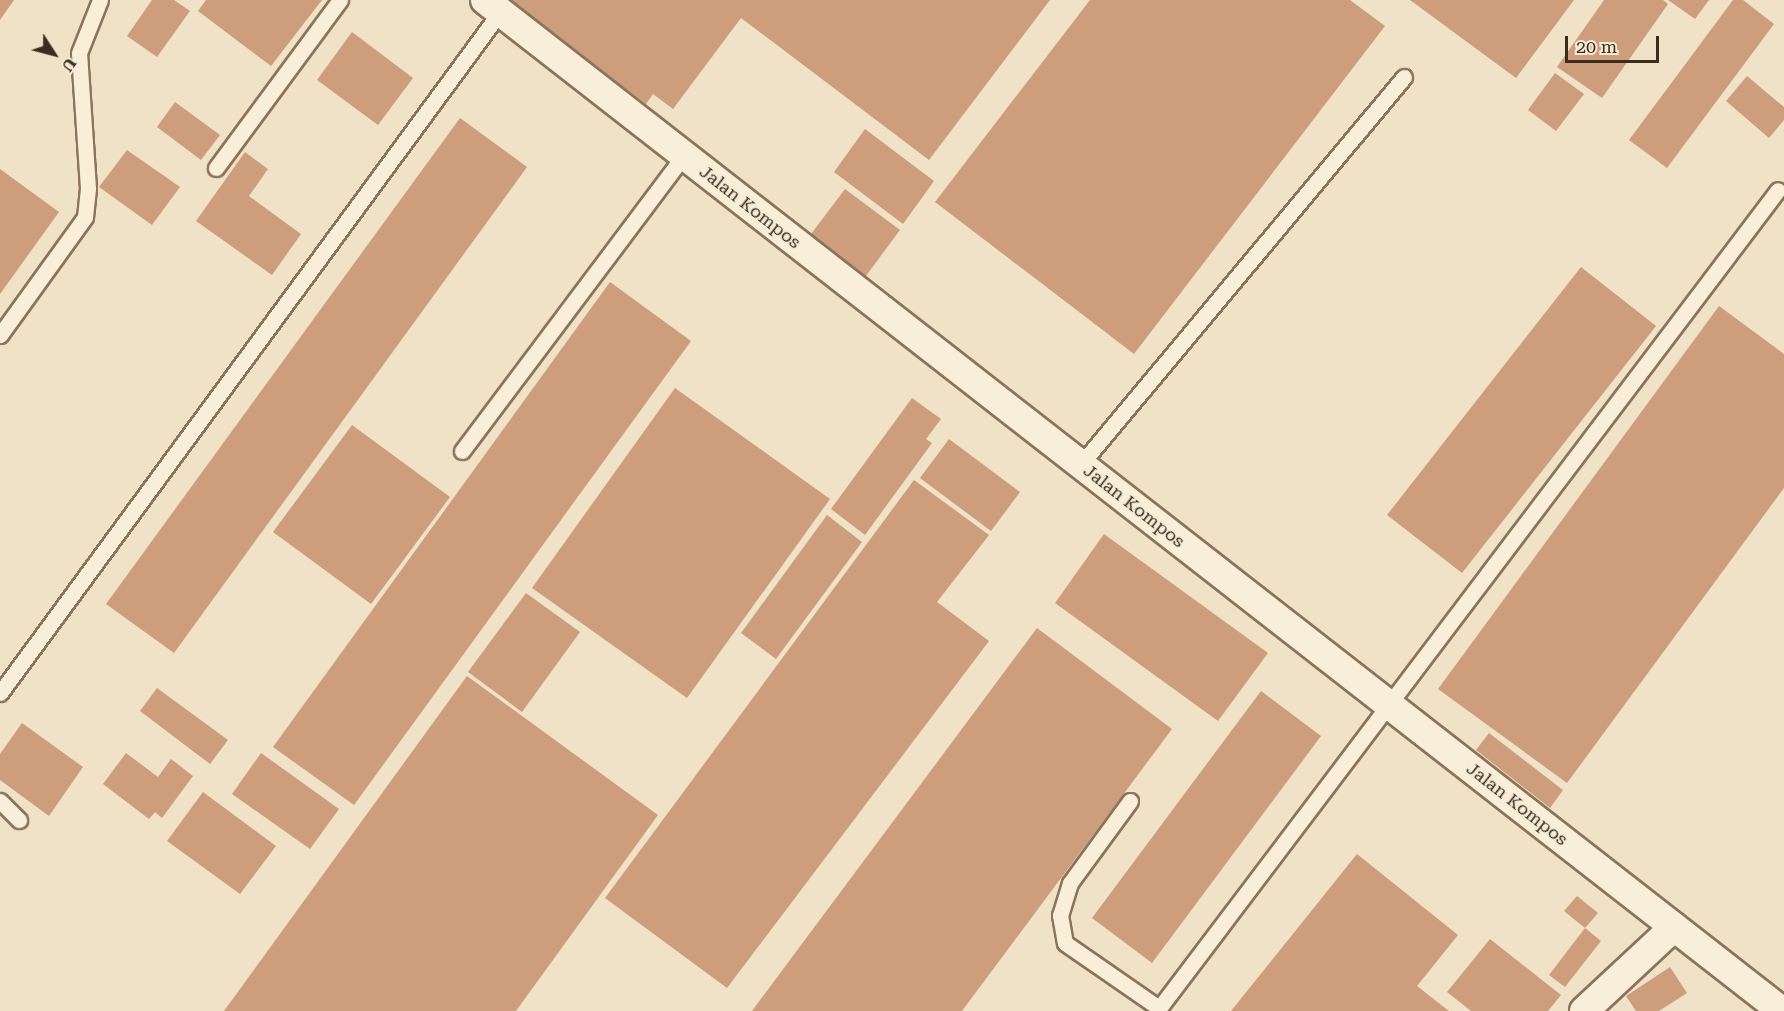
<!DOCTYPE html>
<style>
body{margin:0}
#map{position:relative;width:1784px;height:1011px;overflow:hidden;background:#efe2c6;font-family:"Roboto Serif",serif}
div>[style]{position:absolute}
.building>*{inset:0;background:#cd9d7c}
.roads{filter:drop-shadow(2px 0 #8a745b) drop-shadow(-2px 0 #8a745b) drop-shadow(0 2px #8a745b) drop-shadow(0 -2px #8a745b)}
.lane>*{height:15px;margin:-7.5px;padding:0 7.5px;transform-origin:7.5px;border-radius:7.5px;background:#f9efd9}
.street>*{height:28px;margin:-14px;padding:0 14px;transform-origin:14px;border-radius:14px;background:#f9efd9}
span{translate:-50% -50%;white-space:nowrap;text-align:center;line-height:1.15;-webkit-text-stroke:4.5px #f6ecd6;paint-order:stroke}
.street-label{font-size:18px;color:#3a2c1f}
.north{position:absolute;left:24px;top:24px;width:60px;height:60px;-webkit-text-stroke:4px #f6ecd6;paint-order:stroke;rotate:126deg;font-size:16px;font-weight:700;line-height:24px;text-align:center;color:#3a2c1f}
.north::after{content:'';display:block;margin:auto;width:21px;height:27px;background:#3a2c1f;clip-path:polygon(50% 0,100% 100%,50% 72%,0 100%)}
.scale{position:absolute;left:1565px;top:36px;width:94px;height:27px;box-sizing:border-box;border:3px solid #3a2c1f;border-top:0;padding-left:8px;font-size:18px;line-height:21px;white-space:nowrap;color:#3a2c1f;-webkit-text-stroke:4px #f6ecd6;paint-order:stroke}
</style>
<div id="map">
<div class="building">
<div style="clip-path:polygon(0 0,14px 0,0 20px)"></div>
<div style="clip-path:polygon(152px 0,174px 0,190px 11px,157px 57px,127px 36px)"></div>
<div style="clip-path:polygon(206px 0,322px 0,271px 66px,198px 11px)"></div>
<div style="clip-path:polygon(508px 0,1050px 0,929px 160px,741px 18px,673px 109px,653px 94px,646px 104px)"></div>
<div style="clip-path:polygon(1090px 0,1350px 0,1385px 26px,1134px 354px,935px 202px)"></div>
<div style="clip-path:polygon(1410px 0,1574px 0,1516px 78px)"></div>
<div style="clip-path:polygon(1604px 0,1663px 0,1668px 4px,1602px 98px,1557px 67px)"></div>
<div style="clip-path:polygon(1668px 0,1709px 0,1695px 19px)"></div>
<div style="clip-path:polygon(1733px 0,1743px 0,1774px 24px,1667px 168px,1629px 140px)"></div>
<div style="clip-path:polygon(352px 32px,413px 78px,378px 125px,317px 80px)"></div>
<div style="clip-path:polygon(1555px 73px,1584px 94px,1556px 131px,1528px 110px)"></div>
<div style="clip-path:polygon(1747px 76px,1784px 107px,1784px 120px,1769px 138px,1726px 101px)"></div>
<div style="clip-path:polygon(175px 102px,220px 135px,201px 160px,157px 127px)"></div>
<div style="clip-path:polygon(460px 118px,527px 167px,174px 653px,106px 604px)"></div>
<div style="clip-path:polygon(865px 129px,934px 181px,903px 224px,834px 172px)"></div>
<div style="clip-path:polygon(127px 150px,180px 187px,152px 225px,99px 187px)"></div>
<div style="clip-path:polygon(245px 152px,268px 169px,249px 196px,301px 234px,272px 275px,196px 221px)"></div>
<div style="clip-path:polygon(0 169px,59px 212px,0 294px)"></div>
<div style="clip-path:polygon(845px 189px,900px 230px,857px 288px,802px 246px)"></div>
<div style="clip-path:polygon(1581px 267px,1656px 326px,1462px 573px,1387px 515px)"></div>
<div style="clip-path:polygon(610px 282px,691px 341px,354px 805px,273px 747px)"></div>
<div style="clip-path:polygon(1719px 306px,1784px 354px,1784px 488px,1567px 783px,1438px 689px)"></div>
<div style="clip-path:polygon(675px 388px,830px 499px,687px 698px,532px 588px)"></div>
<div style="clip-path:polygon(912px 398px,941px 419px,926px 439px,932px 443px,865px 535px,831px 509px)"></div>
<div style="clip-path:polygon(352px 425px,450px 497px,371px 604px,273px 532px)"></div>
<div style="clip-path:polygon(949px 439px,1020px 492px,991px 531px,920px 478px)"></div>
<div style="clip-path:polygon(914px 480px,989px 535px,937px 602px,989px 641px,727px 988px,605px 898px)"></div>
<div style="clip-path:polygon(827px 515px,862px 542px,776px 659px,741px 633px)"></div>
<div style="clip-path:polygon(1104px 534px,1268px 653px,1218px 721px,1055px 603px)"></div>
<div style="clip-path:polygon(526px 593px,580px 632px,522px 712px,468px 672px)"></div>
<div style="clip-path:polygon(1037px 628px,1172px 729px,962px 1011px,752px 1011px)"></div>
<div style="clip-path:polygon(467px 676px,658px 815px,516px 1011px,224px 1011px)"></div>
<div style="clip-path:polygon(157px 688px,228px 740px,210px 764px,140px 711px)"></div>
<div style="clip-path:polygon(1261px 691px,1321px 736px,1152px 963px,1092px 918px)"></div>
<div style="clip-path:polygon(22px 723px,83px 767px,49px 816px,0 780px,0 754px)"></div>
<div style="clip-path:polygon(1489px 733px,1563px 790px,1550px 808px,1476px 750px)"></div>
<div style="clip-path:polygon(126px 753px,158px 777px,171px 759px,193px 776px,162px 818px,155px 812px,149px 819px,103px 784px)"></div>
<div style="clip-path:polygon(261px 753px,339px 809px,310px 849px,232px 794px)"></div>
<div style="clip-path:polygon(203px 792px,276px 846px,240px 894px,167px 841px)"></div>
<div style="clip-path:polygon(1357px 854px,1458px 935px,1417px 986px,1449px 1011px,1231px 1011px)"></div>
<div style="clip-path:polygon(1577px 896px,1598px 913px,1585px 928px,1564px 911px)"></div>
<div style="clip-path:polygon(1585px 928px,1601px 941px,1565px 987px,1549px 975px)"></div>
<div style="clip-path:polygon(1490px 939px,1561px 995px,1548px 1011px,1471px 1011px,1447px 992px)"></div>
<div style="clip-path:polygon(1670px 967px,1687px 993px,1659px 1011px,1636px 1011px,1626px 996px)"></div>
</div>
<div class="roads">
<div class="lane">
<div style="left:216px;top:168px;width:209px;rotate:-53.6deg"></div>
<div style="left:0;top:335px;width:145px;rotate:-54.2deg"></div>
<div style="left:85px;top:217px;width:29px;rotate:-84deg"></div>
<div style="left:88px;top:188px;width:135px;rotate:-93.8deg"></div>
<div style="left:79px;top:53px;width:57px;rotate:-68.4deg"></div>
<div style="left:462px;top:451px;width:370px;rotate:-53.1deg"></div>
<div style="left:1081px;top:464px;width:504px;rotate:-50.15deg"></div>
<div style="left:0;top:693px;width:845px;rotate:-53.71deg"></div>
<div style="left:0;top:801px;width:27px;rotate:45deg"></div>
<div style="left:1130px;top:801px;width:102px;rotate:126.2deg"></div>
<div style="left:1070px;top:883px;width:34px;rotate:107deg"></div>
<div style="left:1060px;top:915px;width:28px;rotate:80deg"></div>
<div style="left:1065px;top:943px;width:114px;rotate:34.7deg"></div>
<div style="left:1157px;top:1011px;width:1029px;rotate:-52.9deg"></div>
</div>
<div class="street">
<div style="left:485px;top:0;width:1644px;rotate:37.94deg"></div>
<div style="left:1584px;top:1011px;width:123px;rotate:-43deg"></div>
</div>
</div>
<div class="street-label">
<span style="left:750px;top:207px;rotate:38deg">Jalan Kompos</span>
<span style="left:1134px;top:506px;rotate:38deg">Jalan Kompos</span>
<span style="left:1517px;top:804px;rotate:38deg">Jalan Kompos</span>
</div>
<div class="north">U</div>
<div class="scale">20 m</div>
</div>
